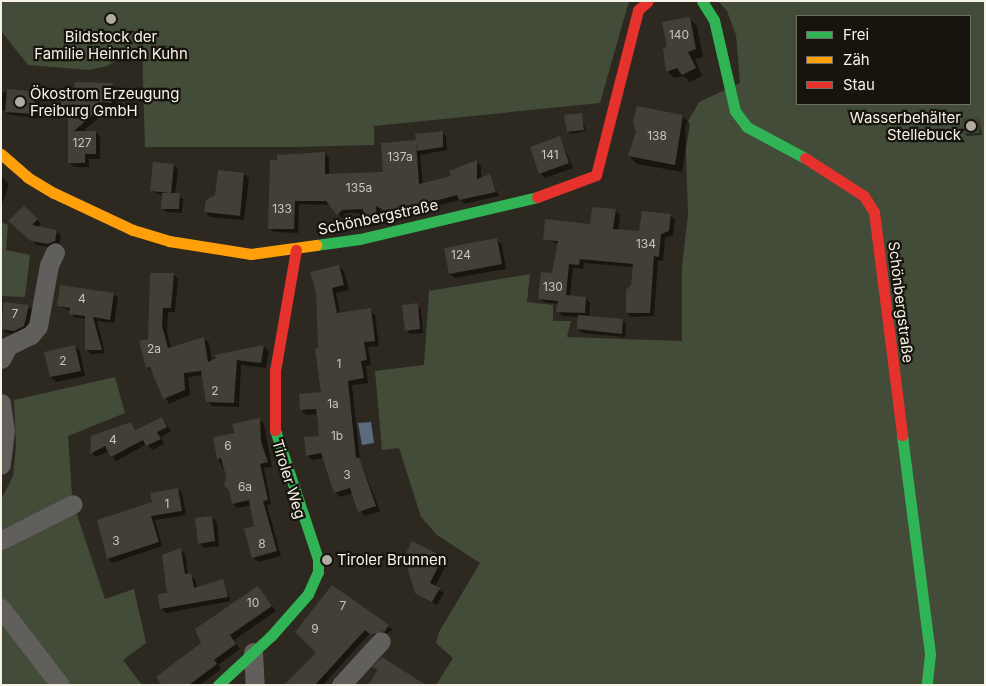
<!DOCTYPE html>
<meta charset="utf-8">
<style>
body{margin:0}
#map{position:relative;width:986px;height:686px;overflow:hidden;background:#2d2920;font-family:Inter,sans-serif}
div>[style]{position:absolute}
.green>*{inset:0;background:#424c38}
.water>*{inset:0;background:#5a6b7f}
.shadow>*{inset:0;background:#0007}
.building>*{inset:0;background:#423f36}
.street>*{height:19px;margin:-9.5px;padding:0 9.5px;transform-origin:9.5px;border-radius:9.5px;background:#615f5b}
.fast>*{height:11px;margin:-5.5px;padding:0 5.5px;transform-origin:5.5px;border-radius:5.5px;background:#30b455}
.slow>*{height:11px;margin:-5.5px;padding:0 5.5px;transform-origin:5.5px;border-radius:5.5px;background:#ff9f0a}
.jam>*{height:11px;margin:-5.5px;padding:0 5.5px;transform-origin:5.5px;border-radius:5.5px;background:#e5322d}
.dots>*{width:14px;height:14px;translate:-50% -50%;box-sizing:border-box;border:2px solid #17140d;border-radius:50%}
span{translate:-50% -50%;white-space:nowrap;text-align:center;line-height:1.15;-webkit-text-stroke:4.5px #17140d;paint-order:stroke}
.number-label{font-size:12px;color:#c9c5bb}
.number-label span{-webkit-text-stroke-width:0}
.poi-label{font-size:15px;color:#f6f2e7}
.left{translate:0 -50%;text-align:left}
.right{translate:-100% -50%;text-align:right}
.street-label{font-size:15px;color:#f6f2e7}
.frame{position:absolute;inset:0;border:2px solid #f6f2e7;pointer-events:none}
.legend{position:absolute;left:796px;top:15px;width:175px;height:90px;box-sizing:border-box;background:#17140d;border:1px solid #706d64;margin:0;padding:6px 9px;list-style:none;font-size:15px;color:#f6f2e7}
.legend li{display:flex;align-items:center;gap:10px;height:25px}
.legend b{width:25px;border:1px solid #706d64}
</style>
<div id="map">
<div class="green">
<div style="clip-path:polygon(2px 1px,629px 1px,600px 103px,374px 126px,374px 145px,295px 147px,145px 147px,142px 45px,107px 66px,89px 70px,28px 65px,1px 31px)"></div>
<div style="clip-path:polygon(evenodd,718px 1px,985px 1px,985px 685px,436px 685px,453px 658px,436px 643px,439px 632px,480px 563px,437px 535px,421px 517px,399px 448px,382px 450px,375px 371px,424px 365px,429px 291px,530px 274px,527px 302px,553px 305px,553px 321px,571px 321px,567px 337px,682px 341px,682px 267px,688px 214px,685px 127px,699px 102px,740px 83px,736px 35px,727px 11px,718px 1px,797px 16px,970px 16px,970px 104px,797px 104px,797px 16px)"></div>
<div style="clip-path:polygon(1px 222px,8px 225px,6px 250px,30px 255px,25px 297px,1px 296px)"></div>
<div style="clip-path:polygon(115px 377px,125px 413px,68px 436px,72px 495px,1px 530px,1px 500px,13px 476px,16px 446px,14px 400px)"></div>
<div style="clip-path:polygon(76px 512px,105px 599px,134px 589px,146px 643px,123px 660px,142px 685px,1px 685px,1px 551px)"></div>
</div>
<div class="water">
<div style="clip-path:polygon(371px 422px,374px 443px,362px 445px,358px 423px)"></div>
</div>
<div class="shadow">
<div style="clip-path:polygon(689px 18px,697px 26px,703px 57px,695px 59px,702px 76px,690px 82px,684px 76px,674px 78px,667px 71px,668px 48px)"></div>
<div style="clip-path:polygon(112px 84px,117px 89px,116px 107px,102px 106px,102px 115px,82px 132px,96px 132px,100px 137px,100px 159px,89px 159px,89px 167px,74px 167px,69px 162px,70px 118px,61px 113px,75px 90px)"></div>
<div style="clip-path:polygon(1px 92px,36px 93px,40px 97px,38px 118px,10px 115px,1px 109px)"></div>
<div style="clip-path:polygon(581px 114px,586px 131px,570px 134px,568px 131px)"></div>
<div style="clip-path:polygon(683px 117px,690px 124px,682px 172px,637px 164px,629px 156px)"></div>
<div style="clip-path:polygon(979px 118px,982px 135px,967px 136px,965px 134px)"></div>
<div style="clip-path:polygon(442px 132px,446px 136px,447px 150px,420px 155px,423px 185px,453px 176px,451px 171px,477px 162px,481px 166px,481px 179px,490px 176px,499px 196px,464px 204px,460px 200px,435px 206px,436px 211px,400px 219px,380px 209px,381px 224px,369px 227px,365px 222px,365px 213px,346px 213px,342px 218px,331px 205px,299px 204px,298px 233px,274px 232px,269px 228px,325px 154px,329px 158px,329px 175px,384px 174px,415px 141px)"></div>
<div style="clip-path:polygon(560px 138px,573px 168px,545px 178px,540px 173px)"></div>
<div style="clip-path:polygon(174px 165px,178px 169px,175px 195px,183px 199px,182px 213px,166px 212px,162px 208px,163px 196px,152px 191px)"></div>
<div style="clip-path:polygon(244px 174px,249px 179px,244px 220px,210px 217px,206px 212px)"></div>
<div style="clip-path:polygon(1px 176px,9px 184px,2px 204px,1px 204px)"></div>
<div style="clip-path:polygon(615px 210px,620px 215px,618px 231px,640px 233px,643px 212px,671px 216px,675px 220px,673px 235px,665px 238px,663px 261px,658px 260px,654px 316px,631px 317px,627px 313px,634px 267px,584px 263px,583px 269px,573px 268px,570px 296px,586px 298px,590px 303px,589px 317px,622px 320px,626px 324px,625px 337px,582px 333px,578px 329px,579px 317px,562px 316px,558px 311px,558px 304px,544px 302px,539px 298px,554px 275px,559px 244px,545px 239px,591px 225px)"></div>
<div style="clip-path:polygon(37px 219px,41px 224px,38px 228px,57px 231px,61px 236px,59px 245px,53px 248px,37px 245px,12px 223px)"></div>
<div style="clip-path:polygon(497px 240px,502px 245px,506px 269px,455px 278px,450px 274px)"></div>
<div style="clip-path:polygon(339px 266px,344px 271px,349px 290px,336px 293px,340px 313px,370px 310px,375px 315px,379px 346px,368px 347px,371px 365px,366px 366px,368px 383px,352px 385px,360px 460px,380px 511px,364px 516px,353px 493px,340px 497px,336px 493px,324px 458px,312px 460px,307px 455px,321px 437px,318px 414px,306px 415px,301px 410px,322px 393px,317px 292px)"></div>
<div style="clip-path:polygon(173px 274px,178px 279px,175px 312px,168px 312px,167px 332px,171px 348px,204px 339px,209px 343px,212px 362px,219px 359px,216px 356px,264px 346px,269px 351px,266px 368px,241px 365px,239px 407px,213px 406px,208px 401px,203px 375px,188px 377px,190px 395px,169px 404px,154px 372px,147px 368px,150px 340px)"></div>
<div style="clip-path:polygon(114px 294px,118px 298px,114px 323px,97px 321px,105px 353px,91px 354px,87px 350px,86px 319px,74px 317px,71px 311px,59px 306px)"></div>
<div style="clip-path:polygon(417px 305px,421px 309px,423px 333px,410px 334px,406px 330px)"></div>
<div style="clip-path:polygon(29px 307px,33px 311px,28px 331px,20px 335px,7px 333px,2px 328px)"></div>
<div style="clip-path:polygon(75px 346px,80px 351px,85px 376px,56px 382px,51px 377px,46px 353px)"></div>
<div style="clip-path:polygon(162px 418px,171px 431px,161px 437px,164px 444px,152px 450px,147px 444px,116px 461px,109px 451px,96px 457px,92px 453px,93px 437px,131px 423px,136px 430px)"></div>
<div style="clip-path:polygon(260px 420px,264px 424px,272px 467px,264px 468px,271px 504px,267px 505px,281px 556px,258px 562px,253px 558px,255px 527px,252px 505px,237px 508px,233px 503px,227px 477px,218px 458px,236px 434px)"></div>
<div style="clip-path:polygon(177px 489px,182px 493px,186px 515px,155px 520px,162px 546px,112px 563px,108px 558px,153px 503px)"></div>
<div style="clip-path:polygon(212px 517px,217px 522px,219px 546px,204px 548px,199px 543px)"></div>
<div style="clip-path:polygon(413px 542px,447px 563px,435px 587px,444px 593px,437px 605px,416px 592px)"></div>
<div style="clip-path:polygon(180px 549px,185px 554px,188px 575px,195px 579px,197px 588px,222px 580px,231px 601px,166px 613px,161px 608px)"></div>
<div style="clip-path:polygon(333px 586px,393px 630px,377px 639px,370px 633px,323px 685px,286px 685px,318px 653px)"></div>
<div style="clip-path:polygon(258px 588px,276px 611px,234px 640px,240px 649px,218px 665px,221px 669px,200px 685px,164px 685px)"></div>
</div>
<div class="building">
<div style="clip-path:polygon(690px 17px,696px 49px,688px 52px,696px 68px,682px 75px,677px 68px,666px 72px,663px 48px,667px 47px,662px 22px)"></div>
<div style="clip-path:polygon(75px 82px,113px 83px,112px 103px,98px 102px,98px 110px,74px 131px,96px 131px,96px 154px,85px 154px,85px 163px,68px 163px,68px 114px,60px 114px,61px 89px,74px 89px)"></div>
<div style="clip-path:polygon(7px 89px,36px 92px,34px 114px,5px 112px)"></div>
<div style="clip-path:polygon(637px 106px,683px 115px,675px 165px,628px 156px,636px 132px,633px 122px)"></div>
<div style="clip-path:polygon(582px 113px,584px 130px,567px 132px,564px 115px)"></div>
<div style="clip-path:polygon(979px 117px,980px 133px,963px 134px,963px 118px)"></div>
<div style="clip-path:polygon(443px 131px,443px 147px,417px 151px,415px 134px)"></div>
<div style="clip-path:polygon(560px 136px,569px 163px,539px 174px,530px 147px)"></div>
<div style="clip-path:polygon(416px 140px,419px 184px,451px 176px,449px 171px,477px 160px,477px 179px,490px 174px,496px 192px,459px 200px,457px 195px,431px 202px,433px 207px,394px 216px,376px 206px,377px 220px,364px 223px,363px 209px,342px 210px,337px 215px,326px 201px,295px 201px,294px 229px,268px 229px,270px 160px,277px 160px,277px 155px,325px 152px,325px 174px,383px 172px,381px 143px)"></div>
<div style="clip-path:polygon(153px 162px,174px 164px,171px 193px,150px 191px)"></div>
<div style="clip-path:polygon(218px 170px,244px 173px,240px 216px,204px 212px,206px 200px,215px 195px)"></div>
<div style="clip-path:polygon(162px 193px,180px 193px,179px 209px,161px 209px)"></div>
<div style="clip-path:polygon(24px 206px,38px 219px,32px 225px,57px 230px,55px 241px,48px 244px,31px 241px,8px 221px)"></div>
<div style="clip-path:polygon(592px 207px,616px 209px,613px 229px,639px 231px,642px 211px,671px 214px,669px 231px,661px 234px,659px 257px,654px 256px,650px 313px,626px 313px,626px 290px,631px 285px,633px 264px,580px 259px,579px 265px,569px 264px,566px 295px,586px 297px,585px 313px,556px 312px,558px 301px,538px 299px,541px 272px,552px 273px,558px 241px,543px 240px,545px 219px,590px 224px)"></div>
<div style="clip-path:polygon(497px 238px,502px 264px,449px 274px,444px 248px)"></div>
<div style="clip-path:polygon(339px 265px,344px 285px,332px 288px,337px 313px,371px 308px,375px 341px,364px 342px,367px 360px,361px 361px,364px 378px,348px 381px,356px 458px,359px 457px,376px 506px,358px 512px,350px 488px,334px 493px,321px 453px,306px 456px,304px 437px,319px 436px,318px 422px,316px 409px,300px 410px,299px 394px,321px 392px,315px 349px,318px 348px,316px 292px,310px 272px)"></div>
<div style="clip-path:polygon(150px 273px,174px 273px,171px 308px,163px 308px,162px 326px,168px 348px,204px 337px,208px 362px,217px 358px,214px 355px,264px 345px,261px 363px,237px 360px,234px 403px,206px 402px,201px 371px,184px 373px,185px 390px,163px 399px,150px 367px,146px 368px,139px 341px,148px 339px)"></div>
<div style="clip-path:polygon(60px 285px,114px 293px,110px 320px,93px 317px,102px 350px,85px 350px,85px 316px,69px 314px,70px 308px,57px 306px)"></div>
<div style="clip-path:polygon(4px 302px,29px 305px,24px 326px,14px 331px,1px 329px)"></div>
<div style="clip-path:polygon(418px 303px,420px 329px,405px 331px,402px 305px)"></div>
<div style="clip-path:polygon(578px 315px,623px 319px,622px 334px,577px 329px)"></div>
<div style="clip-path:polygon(75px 345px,81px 371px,50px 377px,44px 352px)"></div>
<div style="clip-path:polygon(162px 417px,167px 427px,157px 432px,161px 439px,146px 446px,143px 440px,111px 457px,105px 446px,90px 454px,91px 436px,131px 422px,135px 430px)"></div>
<div style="clip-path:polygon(260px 418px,261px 442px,268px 462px,260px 464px,268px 500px,263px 501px,277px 551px,252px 558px,244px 529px,254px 526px,249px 500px,232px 504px,229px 490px,224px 486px,226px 477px,221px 458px,217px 459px,213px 437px,235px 433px,232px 424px)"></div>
<div style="clip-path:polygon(178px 488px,182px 511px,151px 516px,159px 542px,107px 559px,97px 520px,152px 502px,150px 493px)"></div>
<div style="clip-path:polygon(212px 516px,215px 541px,198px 544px,195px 518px)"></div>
<div style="clip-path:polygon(412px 541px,443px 557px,430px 583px,440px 588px,432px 602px,415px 593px,404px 557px)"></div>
<div style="clip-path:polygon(181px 548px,185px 574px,191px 573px,194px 588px,223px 579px,228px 597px,160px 609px,158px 594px,167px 593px,162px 555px)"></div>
<div style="clip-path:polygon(332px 585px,389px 625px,385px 631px,371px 635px,365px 630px,315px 685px,284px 685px,316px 653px,295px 632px)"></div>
<div style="clip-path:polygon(258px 586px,272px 606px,230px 635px,236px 644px,214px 660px,217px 664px,189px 685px,162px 685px,156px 677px,201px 643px,195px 629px)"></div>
<div style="clip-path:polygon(382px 657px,385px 659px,426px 685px,368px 685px,378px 670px,372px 667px)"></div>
</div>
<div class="street">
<div style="left:1px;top:359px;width:15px;rotate:-62deg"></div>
<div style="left:8px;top:346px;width:25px;rotate:-26deg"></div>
<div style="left:31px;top:335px;width:11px;rotate:-52deg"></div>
<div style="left:38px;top:326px;width:62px;rotate:-79.8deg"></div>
<div style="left:49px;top:265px;width:14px;rotate:-65deg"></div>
<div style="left:1px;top:403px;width:27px;rotate:82deg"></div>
<div style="left:5px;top:430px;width:35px;rotate:97deg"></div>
<div style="left:1px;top:540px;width:80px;rotate:-26.6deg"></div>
<div style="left:1px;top:608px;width:97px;rotate:52.5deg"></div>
<div style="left:253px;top:652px;width:33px;rotate:87deg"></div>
<div style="left:341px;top:685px;width:59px;rotate:-47.7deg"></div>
</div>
<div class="fast">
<div style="left:702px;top:1px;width:22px;rotate:58deg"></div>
<div style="left:714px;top:20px;width:93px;rotate:77deg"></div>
<div style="left:735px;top:111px;width:20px;rotate:53deg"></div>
<div style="left:747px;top:127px;width:66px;rotate:28.1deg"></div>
<div style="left:316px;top:245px;width:44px;rotate:-7.8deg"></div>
<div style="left:360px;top:239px;width:182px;rotate:-13.3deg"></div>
<div style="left:902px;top:435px;width:221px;rotate:82.7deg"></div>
<div style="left:930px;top:654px;width:31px;rotate:96deg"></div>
<div style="left:218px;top:685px;width:72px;rotate:-42.8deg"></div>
<div style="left:271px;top:636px;width:56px;rotate:-48.6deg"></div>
<div style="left:308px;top:594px;width:24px;rotate:-66deg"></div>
<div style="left:318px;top:572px;width:13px;rotate:-90deg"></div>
<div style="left:318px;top:559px;width:136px;rotate:-108.4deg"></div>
</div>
<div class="slow">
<div style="left:1px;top:154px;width:35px;rotate:41deg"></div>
<div style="left:27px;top:177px;width:31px;rotate:31deg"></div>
<div style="left:54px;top:193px;width:87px;rotate:25.1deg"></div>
<div style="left:133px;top:230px;width:38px;rotate:17deg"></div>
<div style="left:169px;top:241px;width:83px;rotate:9deg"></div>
<div style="left:251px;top:254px;width:66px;rotate:-7.9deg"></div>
</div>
<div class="jam">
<div style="left:805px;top:158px;width:70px;rotate:32.8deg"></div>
<div style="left:864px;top:196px;width:19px;rotate:58deg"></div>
<div style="left:874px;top:212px;width:225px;rotate:82.8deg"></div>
<div style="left:537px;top:197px;width:63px;rotate:-20.4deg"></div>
<div style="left:596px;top:175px;width:170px;rotate:-75.7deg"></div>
<div style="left:638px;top:10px;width:13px;rotate:-42deg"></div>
<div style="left:275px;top:430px;width:59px;rotate:-90deg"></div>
<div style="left:275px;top:371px;width:123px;rotate:-80.2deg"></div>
</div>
<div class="dots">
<div style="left:111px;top:19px;background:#b0aca1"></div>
<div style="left:20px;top:102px;background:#b0aca1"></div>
<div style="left:971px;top:126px;background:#b0aca1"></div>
<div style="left:327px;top:560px;background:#b0aca1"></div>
</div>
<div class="number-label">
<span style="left:679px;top:35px">140</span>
<span style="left:657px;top:136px">138</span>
<span style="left:82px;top:143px">127</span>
<span style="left:550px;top:155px">141</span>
<span style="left:400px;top:157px">137a</span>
<span style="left:359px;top:188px">135a</span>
<span style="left:282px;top:209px">133</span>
<span style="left:646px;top:244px">134</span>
<span style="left:461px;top:255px">124</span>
<span style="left:553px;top:287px">130</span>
<span style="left:82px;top:299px">4</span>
<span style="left:15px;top:314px">7</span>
<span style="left:154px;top:349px">2a</span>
<span style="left:63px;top:361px">2</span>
<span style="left:339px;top:364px">1</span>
<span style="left:215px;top:391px">2</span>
<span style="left:333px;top:404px">1a</span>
<span style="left:337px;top:436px">1b</span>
<span style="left:113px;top:440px">4</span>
<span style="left:228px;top:446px">6</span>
<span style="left:347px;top:475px">3</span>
<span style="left:245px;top:487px">6a</span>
<span style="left:167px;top:504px">1</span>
<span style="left:116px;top:541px">3</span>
<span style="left:262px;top:544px">8</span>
<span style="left:253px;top:603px">10</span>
<span style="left:343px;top:606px">7</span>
<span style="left:315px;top:629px">9</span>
</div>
<div class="poi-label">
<span style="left:111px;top:45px">Bildstock der<br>Familie Heinrich Kuhn</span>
<span class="left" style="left:30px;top:102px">Ökostrom Erzeugung<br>Freiburg GmbH</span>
<span class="right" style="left:961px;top:126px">Wasserbehälter<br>Stellebuck</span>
<span class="left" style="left:337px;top:560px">Tiroler Brunnen</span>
</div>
<div class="street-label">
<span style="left:378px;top:217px;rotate:-12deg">Schönbergstraße</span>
<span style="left:901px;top:302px;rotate:83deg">Schönbergstraße</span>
<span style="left:289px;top:479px;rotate:73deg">Tiroler Weg</span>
</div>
<div class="frame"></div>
<ul class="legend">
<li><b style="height:6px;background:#30b455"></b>Frei</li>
<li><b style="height:6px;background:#ff9f0a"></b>Zäh</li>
<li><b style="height:6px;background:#e5322d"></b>Stau</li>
</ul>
</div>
